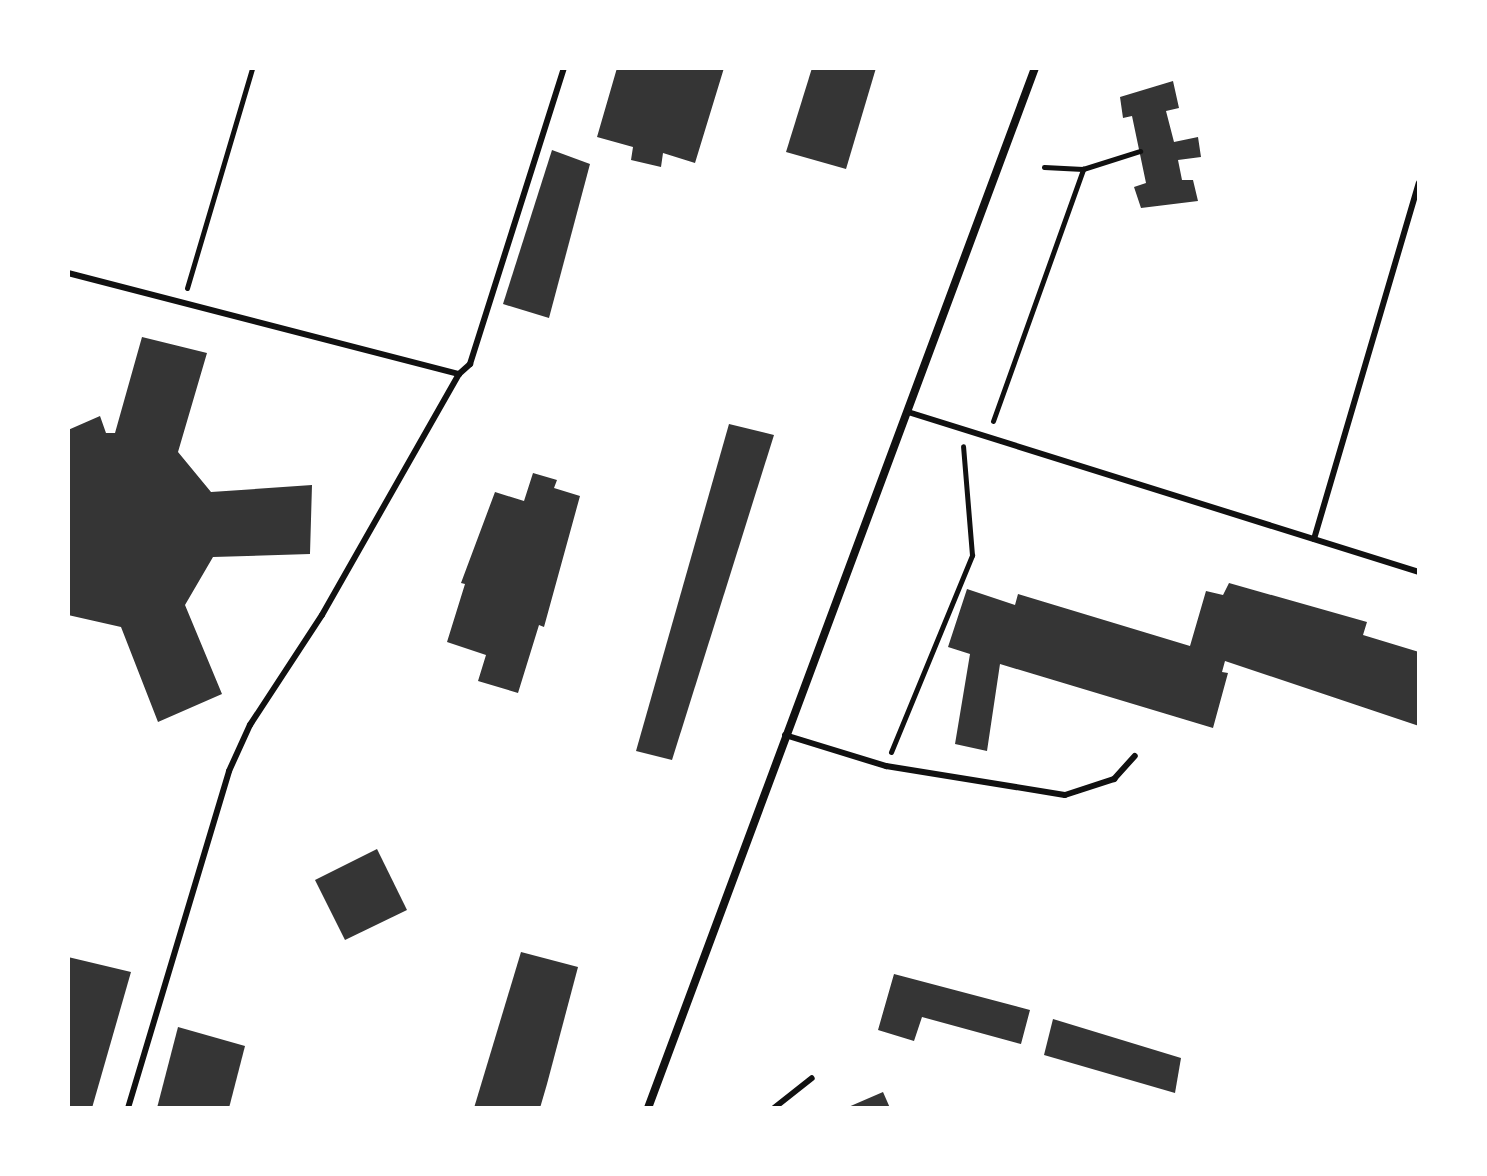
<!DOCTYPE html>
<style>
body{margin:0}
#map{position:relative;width:1487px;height:1176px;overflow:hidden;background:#fff;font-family:"Titillium Web",sans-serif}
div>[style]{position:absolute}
.building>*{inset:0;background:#353535}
.path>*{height:5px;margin:-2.5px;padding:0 2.5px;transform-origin:2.5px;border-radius:2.5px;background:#111}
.service>*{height:6px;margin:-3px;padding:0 3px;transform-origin:3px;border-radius:3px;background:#111}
.minor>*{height:8px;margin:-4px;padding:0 4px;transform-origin:4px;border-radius:4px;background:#111}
span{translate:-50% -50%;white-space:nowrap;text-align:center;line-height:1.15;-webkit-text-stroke:8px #fff;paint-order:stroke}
.frame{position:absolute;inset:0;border:70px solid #fff;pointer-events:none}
</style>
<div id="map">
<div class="building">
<div style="clip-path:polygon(617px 68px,724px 68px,695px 163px,663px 153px,661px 167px,631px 160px,633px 147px,597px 137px)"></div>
<div style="clip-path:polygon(812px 68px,876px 68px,846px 169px,786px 152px)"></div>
<div style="clip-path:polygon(1173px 81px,1179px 108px,1166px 111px,1174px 142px,1198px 137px,1201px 157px,1178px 160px,1182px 180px,1193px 180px,1198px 201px,1141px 208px,1134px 187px,1146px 183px,1132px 116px,1123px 118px,1120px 97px)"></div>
<div style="clip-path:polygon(552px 150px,590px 164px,549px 318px,503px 304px)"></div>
<div style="clip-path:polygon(142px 337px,207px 353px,178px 452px,211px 492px,312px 485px,310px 554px,213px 557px,185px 605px,222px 694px,158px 722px,121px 627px,68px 615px,68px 430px,100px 416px,106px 433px,115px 433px)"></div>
<div style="clip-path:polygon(729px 424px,774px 435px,672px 760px,636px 751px)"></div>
<div style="clip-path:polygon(533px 473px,557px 480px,554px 488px,580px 496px,544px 627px,539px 625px,518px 693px,478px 681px,486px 655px,447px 642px,465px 584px,461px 583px,495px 492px,524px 501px)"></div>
<div style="clip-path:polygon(1229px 583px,1367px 622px,1363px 635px,1419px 652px,1419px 726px,1225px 661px,1222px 672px,1228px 673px,1213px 728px,1000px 664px,987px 751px,955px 744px,970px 654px,948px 647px,967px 589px,1015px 605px,1018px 594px,1190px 646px,1206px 591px,1223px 595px)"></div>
<div style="clip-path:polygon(377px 849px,407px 910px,345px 940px,315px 880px)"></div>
<div style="clip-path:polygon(521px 952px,578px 967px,547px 1084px,540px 1108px,474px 1108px)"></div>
<div style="clip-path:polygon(68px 957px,131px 972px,92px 1108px,68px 1108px)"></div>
<div style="clip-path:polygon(894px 974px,1030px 1010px,1021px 1044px,922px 1017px,914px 1041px,878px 1030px)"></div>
<div style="clip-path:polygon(1053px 1019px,1181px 1058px,1175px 1093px,1044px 1055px)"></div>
<div style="clip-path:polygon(178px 1027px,245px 1046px,229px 1108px,157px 1108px)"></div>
<div style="clip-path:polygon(883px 1092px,890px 1108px,846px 1108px)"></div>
</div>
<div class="path">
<div style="left:1044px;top:167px;width:39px;rotate:3deg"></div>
<div style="left:1083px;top:169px;width:60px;rotate:-17.5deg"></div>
<div style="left:187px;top:288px;width:229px;rotate:-73.5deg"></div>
<div style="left:993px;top:421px;width:268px;rotate:-70.3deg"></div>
<div style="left:891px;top:752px;width:213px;rotate:-67.6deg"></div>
<div style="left:972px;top:555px;width:109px;rotate:-94.7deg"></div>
</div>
<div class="service">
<div style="left:68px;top:273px;width:404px;rotate:14.5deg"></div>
<div style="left:459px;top:374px;width:15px;rotate:-42deg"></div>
<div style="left:470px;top:364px;width:311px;rotate:-72.4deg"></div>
<div style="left:908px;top:412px;width:535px;rotate:17.39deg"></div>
<div style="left:1314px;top:539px;width:371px;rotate:-73.6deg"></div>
<div style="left:785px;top:735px;width:106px;rotate:17.1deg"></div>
<div style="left:886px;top:766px;width:181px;rotate:9.2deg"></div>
<div style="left:1065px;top:795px;width:52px;rotate:-18.1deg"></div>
<div style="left:1114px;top:779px;width:31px;rotate:-48deg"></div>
<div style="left:128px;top:1108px;width:352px;rotate:-73.3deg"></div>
<div style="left:229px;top:771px;width:51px;rotate:-65.5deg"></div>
<div style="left:250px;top:725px;width:131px;rotate:-56.8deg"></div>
<div style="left:322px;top:615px;width:277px;rotate:-60.4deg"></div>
<div style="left:774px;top:1108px;width:48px;rotate:-38.3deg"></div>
</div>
<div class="minor">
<div style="left:648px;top:1108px;width:1110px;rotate:-69.59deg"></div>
</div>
<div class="frame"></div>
</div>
